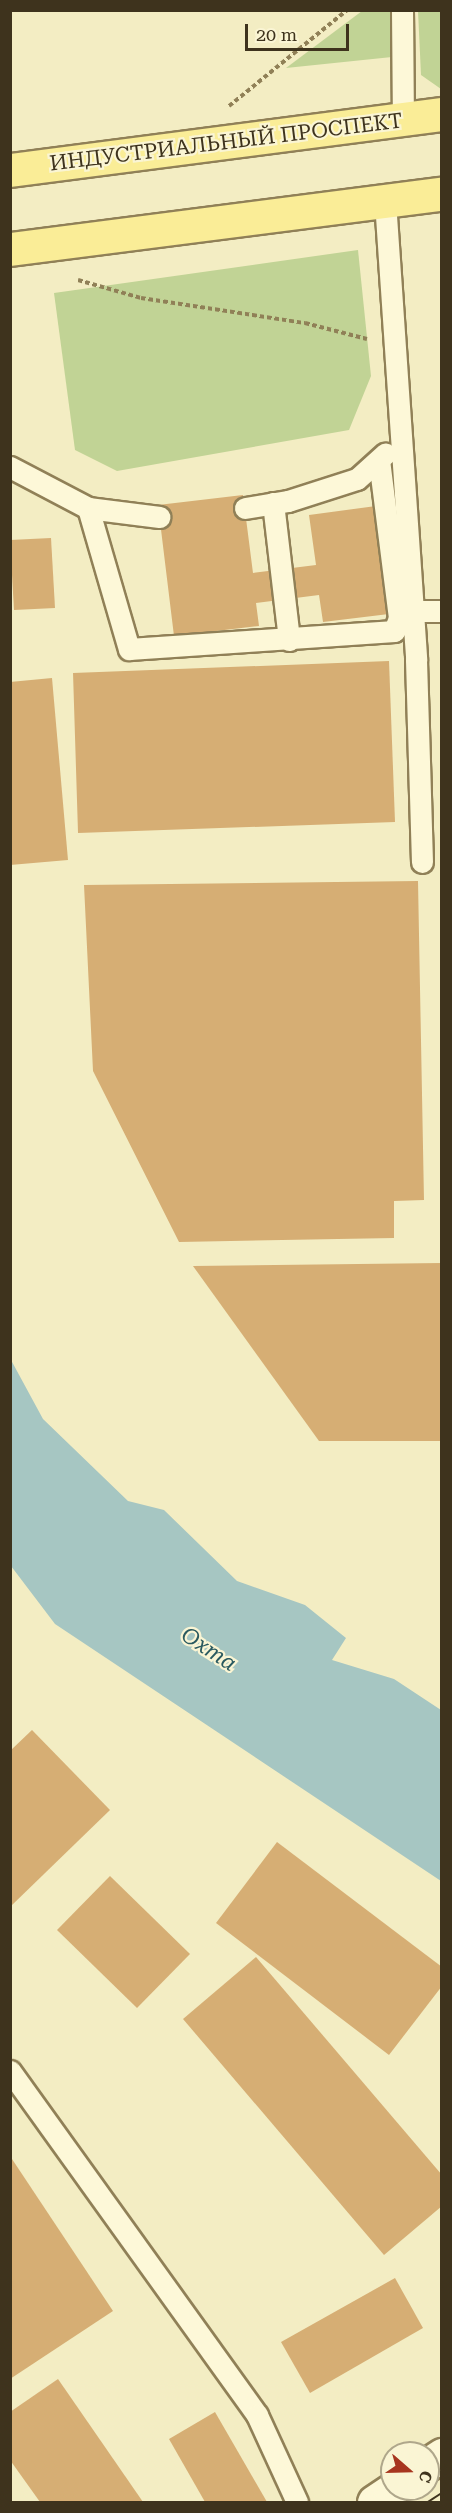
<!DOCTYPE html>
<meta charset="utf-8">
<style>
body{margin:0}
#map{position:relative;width:452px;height:2513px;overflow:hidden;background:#f3edc3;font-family:"Roboto Serif",serif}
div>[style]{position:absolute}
.green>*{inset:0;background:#c1d395}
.water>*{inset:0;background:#a6c6c2}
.building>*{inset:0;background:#d6ae74}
.path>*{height:4px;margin-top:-2px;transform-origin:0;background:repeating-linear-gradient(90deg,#908057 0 4.5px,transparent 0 7.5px)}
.roads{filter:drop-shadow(2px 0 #908057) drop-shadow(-2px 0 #908057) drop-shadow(0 2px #908057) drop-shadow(0 -2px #908057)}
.lane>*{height:21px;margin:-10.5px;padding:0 10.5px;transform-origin:10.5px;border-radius:10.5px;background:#fdf8d8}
.secondary>*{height:33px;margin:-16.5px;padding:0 16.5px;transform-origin:16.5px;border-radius:16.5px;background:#fdf8d8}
.primary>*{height:33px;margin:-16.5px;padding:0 16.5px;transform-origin:16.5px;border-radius:16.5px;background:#faed97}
.tram>*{height:1.5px;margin:-0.75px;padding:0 0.75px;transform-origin:0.75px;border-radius:0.75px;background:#3e331d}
span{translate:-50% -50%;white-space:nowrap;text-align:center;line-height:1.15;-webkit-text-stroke:4.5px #faf5d4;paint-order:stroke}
.street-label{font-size:21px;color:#3e331d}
.water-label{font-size:22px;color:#2a5a60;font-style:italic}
.frame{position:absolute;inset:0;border:12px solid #3e331d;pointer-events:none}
.north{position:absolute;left:380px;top:2441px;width:60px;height:60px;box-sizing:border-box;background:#faf5d4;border:2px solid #afa78b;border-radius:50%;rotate:110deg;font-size:16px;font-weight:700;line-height:24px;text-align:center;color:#3e331d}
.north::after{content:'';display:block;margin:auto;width:21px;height:27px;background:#a7361f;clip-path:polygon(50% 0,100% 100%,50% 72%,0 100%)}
.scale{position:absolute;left:245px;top:24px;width:104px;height:27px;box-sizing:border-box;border:3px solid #3e331d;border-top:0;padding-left:8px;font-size:18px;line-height:21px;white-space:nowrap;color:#3e331d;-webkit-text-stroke:4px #faf5d4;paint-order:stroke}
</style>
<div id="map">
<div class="green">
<div style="clip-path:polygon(362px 11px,392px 11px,392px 57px,286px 68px)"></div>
<div style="clip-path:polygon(418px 11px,441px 11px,441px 89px,421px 75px)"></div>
<div style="clip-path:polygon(358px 250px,371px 376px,349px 430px,117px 471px,75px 450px,54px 293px)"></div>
</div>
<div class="water">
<div style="clip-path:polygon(11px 1360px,43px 1419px,128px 1501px,164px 1510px,237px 1581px,305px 1605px,346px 1638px,332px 1660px,394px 1679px,441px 1710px,441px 1881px,55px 1624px,11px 1566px)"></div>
</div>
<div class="building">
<div style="clip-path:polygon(243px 495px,253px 573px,316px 565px,309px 515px,376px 506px,389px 614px,323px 622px,319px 595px,256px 603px,259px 626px,174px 636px,158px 505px)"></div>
<div style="clip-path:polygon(51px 538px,55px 608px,14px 610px,10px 540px)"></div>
<div style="clip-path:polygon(389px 661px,395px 822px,78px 833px,73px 673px)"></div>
<div style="clip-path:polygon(52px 678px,68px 860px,10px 865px,10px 682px)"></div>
<div style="clip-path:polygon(418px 881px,424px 1200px,394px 1201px,394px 1238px,179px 1242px,93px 1071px,84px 885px)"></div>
<div style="clip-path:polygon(442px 1263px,442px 1441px,319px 1441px,193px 1266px)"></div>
<div style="clip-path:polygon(32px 1730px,110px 1810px,10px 1907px,10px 1751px)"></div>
<div style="clip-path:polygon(277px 1842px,442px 1967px,442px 1986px,389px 2055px,216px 1923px)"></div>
<div style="clip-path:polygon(110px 1876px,190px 1954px,137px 2008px,57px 1930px)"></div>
<div style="clip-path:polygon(256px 1957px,442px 2175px,442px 2206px,384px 2255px,183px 2019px)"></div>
<div style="clip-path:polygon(10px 2156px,113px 2311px,10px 2379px)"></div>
<div style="clip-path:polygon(395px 2278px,423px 2328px,310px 2393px,281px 2342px)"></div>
<div style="clip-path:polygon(58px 2379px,143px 2502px,40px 2502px,10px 2460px,10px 2412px)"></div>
<div style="clip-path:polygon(215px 2412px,267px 2502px,205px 2502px,169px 2439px)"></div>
</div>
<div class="path">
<div style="left:229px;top:106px;width:152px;rotate:-39.1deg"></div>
<div style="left:78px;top:280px;width:66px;rotate:15.9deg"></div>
<div style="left:141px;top:298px;width:166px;rotate:8.7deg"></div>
<div style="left:305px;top:323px;width:64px;rotate:14.5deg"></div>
</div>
<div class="roads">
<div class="lane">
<div style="left:402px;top:10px;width:109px;rotate:89.5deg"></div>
<div style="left:385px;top:201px;width:460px;rotate:86.1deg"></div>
<div style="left:416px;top:660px;width:202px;rotate:88.3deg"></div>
<div style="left:10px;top:467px;width:88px;rotate:27.7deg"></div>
<div style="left:88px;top:508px;width:72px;rotate:7.2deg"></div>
<div style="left:273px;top:503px;width:138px;rotate:83.3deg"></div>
<div style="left:88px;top:508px;width:147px;rotate:73.8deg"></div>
<div style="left:129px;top:649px;width:266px;rotate:-3.9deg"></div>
<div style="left:394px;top:631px;width:14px;rotate:-69deg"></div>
<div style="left:399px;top:618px;width:159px;rotate:-97.2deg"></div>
<div style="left:245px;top:508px;width:44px;rotate:-9.2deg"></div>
<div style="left:288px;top:501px;width:72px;rotate:-17.7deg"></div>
<div style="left:357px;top:479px;width:38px;rotate:-42deg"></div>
<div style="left:413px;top:611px;width:29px"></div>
<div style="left:10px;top:2071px;width:423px;rotate:54.3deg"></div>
<div style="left:257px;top:2415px;width:96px;rotate:65.3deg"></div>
</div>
<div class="secondary">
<div style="left:428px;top:2464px;width:17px;rotate:-33deg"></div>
<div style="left:374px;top:2502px;width:23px;rotate:-34deg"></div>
</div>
<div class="primary">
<div style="left:10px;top:170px;width:436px;rotate:-7.4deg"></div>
<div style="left:10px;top:249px;width:435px;rotate:-7.3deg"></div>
</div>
</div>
<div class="tram">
<div style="left:428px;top:2502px;width:17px;rotate:-33deg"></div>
</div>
<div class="street-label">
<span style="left:226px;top:142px;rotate:-7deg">ИНДУСТРИАЛЬНЫЙ ПРОСПЕКТ</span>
</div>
<div class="water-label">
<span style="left:209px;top:1649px;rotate:33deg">Охта</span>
</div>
<div class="frame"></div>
<div class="north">С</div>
<div class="scale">20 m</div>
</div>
